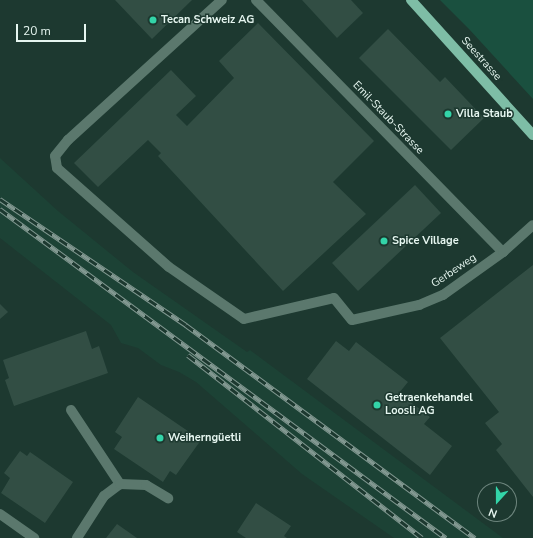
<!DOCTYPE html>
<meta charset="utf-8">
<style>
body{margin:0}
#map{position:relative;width:533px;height:538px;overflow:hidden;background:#1d3930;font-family:"Nunito Sans",sans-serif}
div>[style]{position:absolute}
.built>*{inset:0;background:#1c4235}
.green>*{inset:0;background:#1a503f}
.building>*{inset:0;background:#324e44}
.lane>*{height:10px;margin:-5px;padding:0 5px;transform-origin:5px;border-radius:5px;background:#5b786d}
.street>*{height:10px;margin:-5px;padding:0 5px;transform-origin:5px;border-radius:5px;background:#5b786d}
.primary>*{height:10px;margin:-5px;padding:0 5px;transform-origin:5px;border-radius:5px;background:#7ebda6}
.rail>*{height:4.5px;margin-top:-2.25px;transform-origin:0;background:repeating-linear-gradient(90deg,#1d3930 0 9px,#829891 0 18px);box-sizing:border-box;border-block:1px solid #829891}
.dots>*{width:11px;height:11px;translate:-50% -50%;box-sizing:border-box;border:2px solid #1d3930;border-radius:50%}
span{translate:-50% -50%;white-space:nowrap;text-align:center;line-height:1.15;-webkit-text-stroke:3px #1d3930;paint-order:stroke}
.poi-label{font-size:11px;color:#e6f6f0;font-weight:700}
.left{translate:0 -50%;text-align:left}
.street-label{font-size:11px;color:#e6f6f0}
.north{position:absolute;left:477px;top:482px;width:40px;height:40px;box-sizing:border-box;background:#1d3930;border:1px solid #6d857d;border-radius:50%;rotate:201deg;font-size:11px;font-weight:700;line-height:16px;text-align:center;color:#e6f6f0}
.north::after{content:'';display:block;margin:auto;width:14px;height:18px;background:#33d4a8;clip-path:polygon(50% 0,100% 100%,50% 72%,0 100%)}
.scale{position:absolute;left:16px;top:24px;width:70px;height:18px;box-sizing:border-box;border:2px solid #e6f6f0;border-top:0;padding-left:5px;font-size:12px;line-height:14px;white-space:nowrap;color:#e6f6f0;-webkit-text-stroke:3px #1d3930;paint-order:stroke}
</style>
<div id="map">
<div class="built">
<div style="clip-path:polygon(0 158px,58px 211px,133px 272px,247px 352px,250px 350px,503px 538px,394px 538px,302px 474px,196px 382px,179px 372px,161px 365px,138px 348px,121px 343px,111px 325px,0 238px)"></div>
</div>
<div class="green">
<div style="clip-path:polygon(440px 0,533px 0,533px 99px,469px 29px)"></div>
</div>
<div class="building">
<div style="clip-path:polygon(115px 0,192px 0,152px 39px)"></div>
<div style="clip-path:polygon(302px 0,351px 0,363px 13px,337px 38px)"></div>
<div style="clip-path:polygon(258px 23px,374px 141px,333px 182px,366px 214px,283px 291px,158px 156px,161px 153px,148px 140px,98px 187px,74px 163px,171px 70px,196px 96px,176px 115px,187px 126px,234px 78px,219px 61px)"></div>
<div style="clip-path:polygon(388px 29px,440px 82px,445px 77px,484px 118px,451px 150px,359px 58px)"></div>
<div style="clip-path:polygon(415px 185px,441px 213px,358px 291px,332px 263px)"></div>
<div style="clip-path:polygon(533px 265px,533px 497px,496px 450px,502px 444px,485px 423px,499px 412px,440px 338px)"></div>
<div style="clip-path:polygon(0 304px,8px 312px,0 319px)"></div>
<div style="clip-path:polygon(86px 331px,92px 349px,99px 346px,108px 373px,14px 406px,5px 380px,9px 378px,3px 360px)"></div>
<div style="clip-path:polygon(336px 341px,349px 351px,356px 342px,408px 382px,399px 393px,430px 417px,424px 424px,452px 446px,430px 475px,307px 379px)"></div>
<div style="clip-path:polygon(138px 397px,201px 440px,176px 475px,170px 471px,163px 482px,114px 449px,122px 437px,115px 432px)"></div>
<div style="clip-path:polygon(20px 451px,27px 456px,30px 452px,73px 482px,45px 523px,1px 493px,10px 478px,4px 473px)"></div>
<div style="clip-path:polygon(256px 503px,291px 526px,284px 536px,287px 538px,246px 538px,237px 532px)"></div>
<div style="clip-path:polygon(117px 524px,137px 538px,106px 538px)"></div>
</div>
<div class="lane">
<div style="left:57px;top:168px;width:149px;rotate:41.5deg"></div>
<div style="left:169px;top:267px;width:91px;rotate:34.7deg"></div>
<div style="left:244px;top:319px;width:92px;rotate:-13.1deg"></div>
<div style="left:334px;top:298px;width:28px;rotate:51deg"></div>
<div style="left:71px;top:410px;width:89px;rotate:56.5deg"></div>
<div style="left:77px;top:538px;width:50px;rotate:-57.3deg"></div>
<div style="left:104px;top:496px;width:20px;rotate:-37deg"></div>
<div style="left:120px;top:484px;width:26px;rotate:2deg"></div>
<div style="left:146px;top:485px;width:26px;rotate:31deg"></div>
</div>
<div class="street">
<div style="left:256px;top:0;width:353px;rotate:45.6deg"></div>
<div style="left:57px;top:168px;width:12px;rotate:-99deg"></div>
<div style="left:55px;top:156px;width:21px;rotate:-51deg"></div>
<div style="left:68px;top:140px;width:208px;rotate:-42.3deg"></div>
<div style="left:352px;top:320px;width:69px;rotate:-12.6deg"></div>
<div style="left:419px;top:305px;width:26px;rotate:-23deg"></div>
<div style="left:443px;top:295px;width:74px;rotate:-35.6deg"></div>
<div style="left:503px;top:252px;width:40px;rotate:-42deg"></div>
<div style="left:0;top:514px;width:42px;rotate:35.2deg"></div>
</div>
<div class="primary">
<div style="left:411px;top:0;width:182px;rotate:47.9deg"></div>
</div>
<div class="rail">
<div style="left:0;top:199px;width:225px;rotate:34.1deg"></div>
<div style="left:186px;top:325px;width:359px;rotate:36.4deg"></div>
<div style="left:0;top:209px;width:554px;rotate:36.42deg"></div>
<div style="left:188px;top:355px;width:297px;rotate:38deg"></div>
</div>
<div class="dots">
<div style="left:153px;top:20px;background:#33d4a8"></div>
<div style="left:448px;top:114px;background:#33d4a8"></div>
<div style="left:384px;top:241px;background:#33d4a8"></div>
<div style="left:377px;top:405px;background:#33d4a8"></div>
<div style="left:160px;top:438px;background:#33d4a8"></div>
</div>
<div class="poi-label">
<span class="left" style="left:161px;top:20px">Tecan Schweiz AG</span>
<span class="left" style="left:456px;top:114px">Villa Staub</span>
<span class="left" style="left:392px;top:241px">Spice Village</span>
<span class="left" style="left:385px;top:405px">Getraenkehandel<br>Loosli AG</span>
<span class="left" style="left:168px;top:438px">Weiherngüetli</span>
</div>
<div class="street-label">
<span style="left:481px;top:59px;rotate:48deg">Seestrasse</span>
<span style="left:388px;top:118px;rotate:46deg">Emil-Staub-Strasse</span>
<span style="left:454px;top:271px;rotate:-34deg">Gerbeweg</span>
</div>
<div class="north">N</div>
<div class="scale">20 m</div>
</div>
